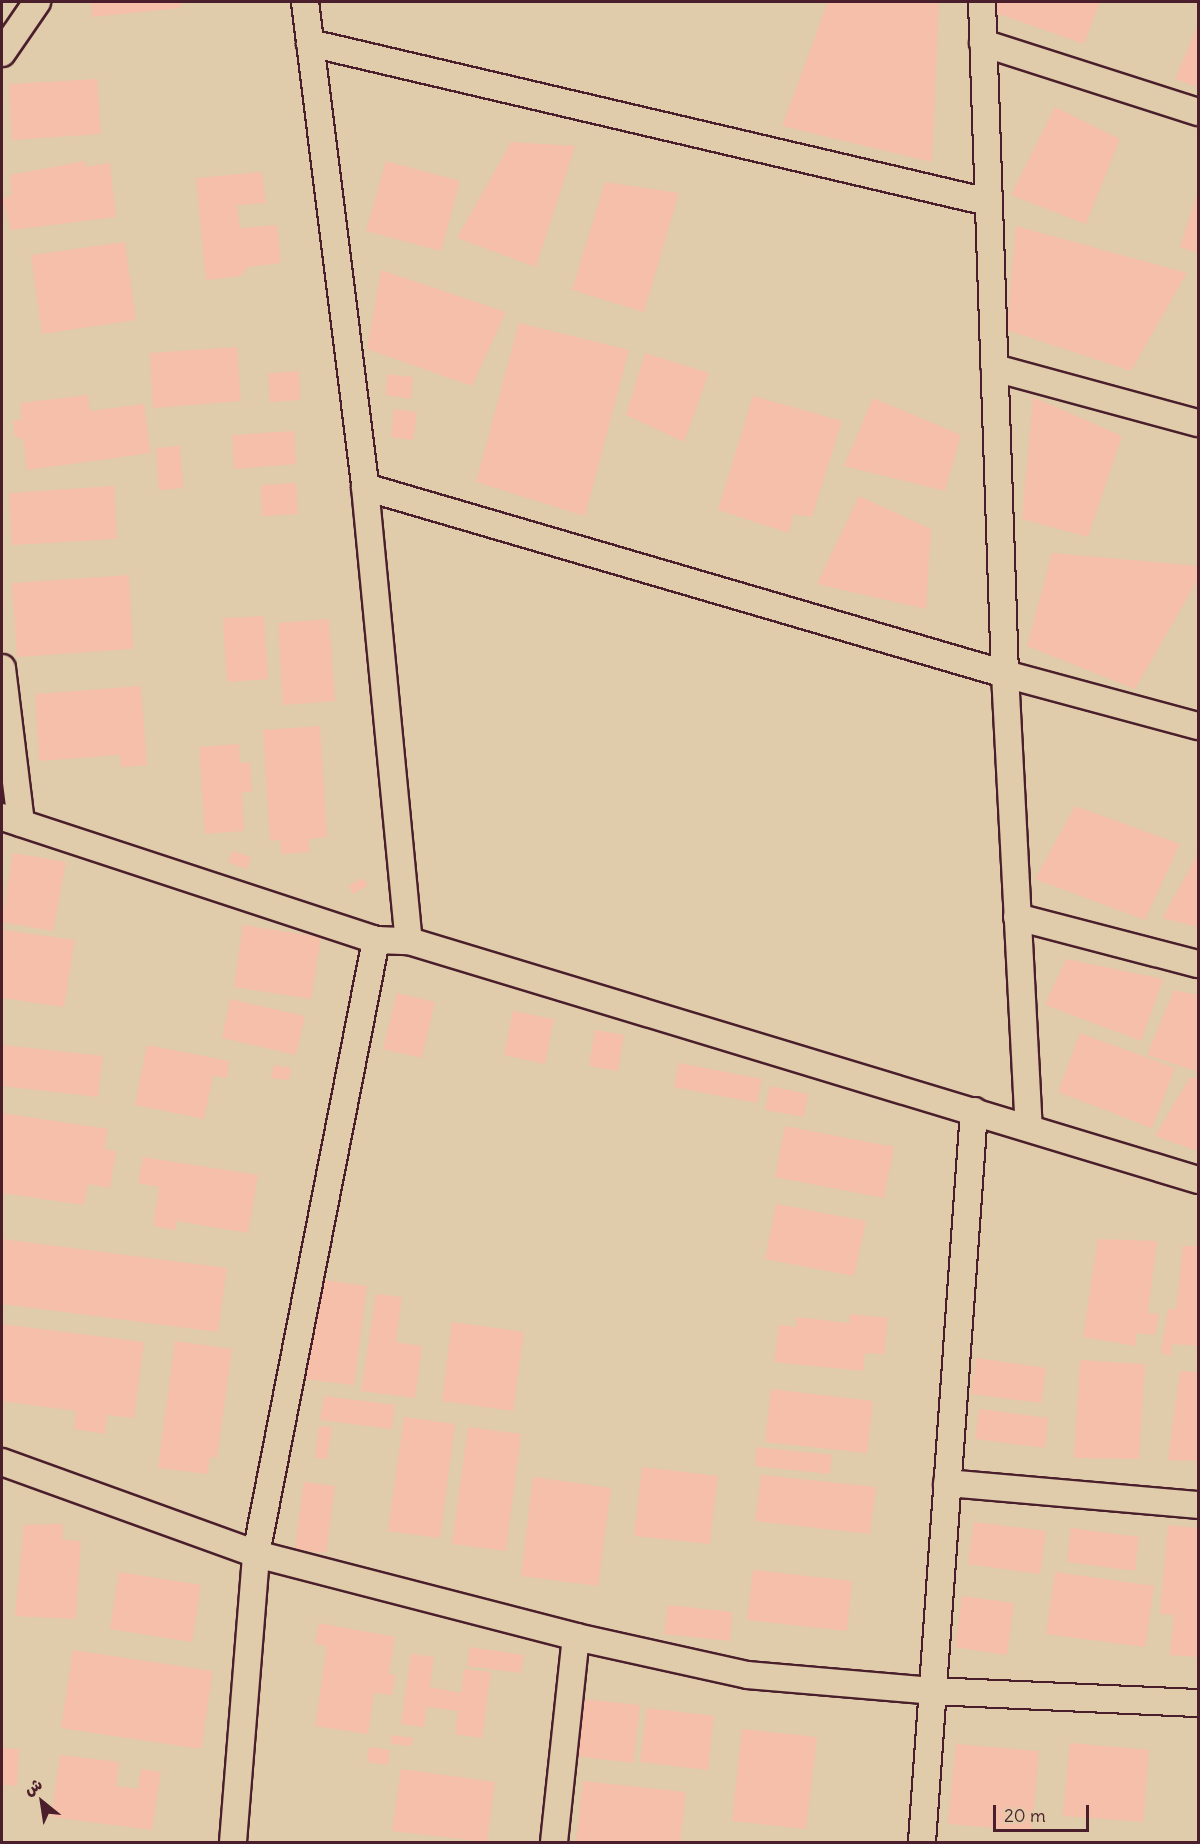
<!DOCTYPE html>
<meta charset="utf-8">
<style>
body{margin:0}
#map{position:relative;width:1200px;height:1844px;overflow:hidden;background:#e0cbaa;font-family:Delius,"Playpen Sans Arabic",sans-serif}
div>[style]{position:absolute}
.building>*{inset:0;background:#f5bfa9}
.roads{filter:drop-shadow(2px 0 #4a1f2b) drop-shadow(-2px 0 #4a1f2b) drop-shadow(0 2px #4a1f2b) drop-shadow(0 -2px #4a1f2b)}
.street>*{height:26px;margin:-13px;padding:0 13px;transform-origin:13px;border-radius:13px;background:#e0cbaa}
span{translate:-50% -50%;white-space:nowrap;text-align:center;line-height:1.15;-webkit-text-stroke:5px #e0cbaa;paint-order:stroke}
.frame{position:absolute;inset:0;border:3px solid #4a1f2b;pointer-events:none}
.north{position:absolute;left:12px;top:1772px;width:60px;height:60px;-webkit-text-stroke:4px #e0cbaa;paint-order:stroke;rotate:330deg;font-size:16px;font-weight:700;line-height:24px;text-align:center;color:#4a1f2b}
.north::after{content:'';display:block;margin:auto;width:21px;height:27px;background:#4a1f2b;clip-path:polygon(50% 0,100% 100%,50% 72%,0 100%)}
.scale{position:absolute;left:993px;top:1805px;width:96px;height:27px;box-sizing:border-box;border:3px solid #4a1f2b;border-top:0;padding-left:8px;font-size:18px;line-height:21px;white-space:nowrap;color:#4a1f2b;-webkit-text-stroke:4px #e0cbaa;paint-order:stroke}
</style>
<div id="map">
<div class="building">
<div style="clip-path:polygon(91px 2px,181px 2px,181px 8px,92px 17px)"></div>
<div style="clip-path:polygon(828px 2px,939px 2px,932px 162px,782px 126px)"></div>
<div style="clip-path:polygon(986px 2px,1100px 2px,1084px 44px,982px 8px)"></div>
<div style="clip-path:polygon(1198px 25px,1198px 87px,1175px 79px)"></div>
<div style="clip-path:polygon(97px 79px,101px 134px,12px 140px,9px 84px)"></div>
<div style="clip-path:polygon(1055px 107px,1120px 139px,1086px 224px,1011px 195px)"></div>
<div style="clip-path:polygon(511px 142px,575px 146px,536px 267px,457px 238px)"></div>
<div style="clip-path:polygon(85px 161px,86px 167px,110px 163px,116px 217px,11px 230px,3px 200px,12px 194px,10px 175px)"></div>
<div style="clip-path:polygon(386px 161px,460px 181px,441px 251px,366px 231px)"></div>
<div style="clip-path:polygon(262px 172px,266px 203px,237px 205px,240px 228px,277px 225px,281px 263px,248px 267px,241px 276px,206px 280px,196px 178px)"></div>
<div style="clip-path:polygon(605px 182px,679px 193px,644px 312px,572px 290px)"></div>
<div style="clip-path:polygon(1198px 191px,1198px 253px,1180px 247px)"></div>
<div style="clip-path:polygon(1016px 226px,1187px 273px,1131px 371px,1007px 330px)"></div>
<div style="clip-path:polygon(125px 242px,136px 320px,42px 334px,31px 255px)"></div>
<div style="clip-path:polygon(381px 270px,506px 312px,472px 386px,367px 349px)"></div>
<div style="clip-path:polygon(519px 323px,629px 350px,585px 516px,476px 482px)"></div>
<div style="clip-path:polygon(237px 347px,241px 401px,153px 408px,150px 353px)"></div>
<div style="clip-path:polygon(645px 353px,709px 373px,684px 442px,626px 415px)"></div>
<div style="clip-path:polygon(299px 371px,300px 400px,270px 402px,268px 373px)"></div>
<div style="clip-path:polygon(388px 374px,413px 377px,411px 399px,385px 395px)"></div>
<div style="clip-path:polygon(88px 395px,90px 411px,144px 404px,151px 453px,27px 470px,23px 439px,15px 437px,13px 421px,22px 419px,20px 403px)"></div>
<div style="clip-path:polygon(753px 396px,842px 421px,812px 517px,793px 514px,789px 533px,718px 510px)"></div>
<div style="clip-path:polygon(1033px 397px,1122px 436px,1088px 537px,1022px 519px)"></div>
<div style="clip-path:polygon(873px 398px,961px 435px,945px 491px,844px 466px)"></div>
<div style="clip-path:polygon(394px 409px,417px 412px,413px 440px,391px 437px)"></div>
<div style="clip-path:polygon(294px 431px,296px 464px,234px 469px,232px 435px)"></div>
<div style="clip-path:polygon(180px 446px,183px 488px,159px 490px,156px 448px)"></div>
<div style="clip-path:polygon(296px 483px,298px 514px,262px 516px,261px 485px)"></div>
<div style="clip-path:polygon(114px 486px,117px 539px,12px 545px,9px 493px)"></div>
<div style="clip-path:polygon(859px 496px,931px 529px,926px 609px,817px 584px)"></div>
<div style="clip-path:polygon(1052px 553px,1198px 566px,1198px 579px,1135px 689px,1027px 646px)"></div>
<div style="clip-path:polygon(129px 575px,133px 649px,17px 657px,12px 583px)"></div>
<div style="clip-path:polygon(264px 616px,268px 679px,227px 682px,223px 618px)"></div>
<div style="clip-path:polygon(329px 619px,335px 701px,283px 705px,278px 623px)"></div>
<div style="clip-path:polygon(141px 686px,147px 765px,121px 767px,120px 755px,39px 761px,35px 694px)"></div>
<div style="clip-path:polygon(320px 726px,327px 837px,309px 839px,310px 852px,281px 854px,280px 840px,270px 841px,263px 730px)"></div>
<div style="clip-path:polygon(239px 744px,240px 763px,250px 762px,252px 792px,242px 792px,244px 831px,205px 834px,199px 747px)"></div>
<div style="clip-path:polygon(1075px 806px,1180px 844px,1145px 920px,1035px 879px)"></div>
<div style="clip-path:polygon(232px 851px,251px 857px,247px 869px,228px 862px)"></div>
<div style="clip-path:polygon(13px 853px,66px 862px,53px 931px,2px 922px)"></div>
<div style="clip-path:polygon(1198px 854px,1198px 927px,1162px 918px)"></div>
<div style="clip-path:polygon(363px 878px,368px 885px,353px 894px,348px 886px)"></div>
<div style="clip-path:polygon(243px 925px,321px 937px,311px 999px,234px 987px)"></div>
<div style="clip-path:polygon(4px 930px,75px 940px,64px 1007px,2px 998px)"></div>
<div style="clip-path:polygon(1066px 959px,1163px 979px,1141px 1041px,1045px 1005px)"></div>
<div style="clip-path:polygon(1174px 990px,1198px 995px,1198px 1072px,1147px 1055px)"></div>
<div style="clip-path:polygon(397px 993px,435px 1002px,422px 1058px,383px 1049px)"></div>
<div style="clip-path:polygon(230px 999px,305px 1016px,296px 1055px,222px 1038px)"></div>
<div style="clip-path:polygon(513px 1011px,554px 1019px,545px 1064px,504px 1055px)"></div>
<div style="clip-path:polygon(595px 1030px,624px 1035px,618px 1071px,589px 1066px)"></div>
<div style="clip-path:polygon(1080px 1033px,1175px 1068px,1152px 1128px,1058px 1092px)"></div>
<div style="clip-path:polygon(3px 1045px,103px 1056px,98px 1097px,2px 1086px)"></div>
<div style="clip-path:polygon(147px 1045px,229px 1061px,227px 1078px,213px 1076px,204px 1119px,135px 1105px)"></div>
<div style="clip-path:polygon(679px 1063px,762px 1079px,757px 1103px,674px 1087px)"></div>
<div style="clip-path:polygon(274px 1065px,291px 1068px,289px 1080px,271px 1078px)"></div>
<div style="clip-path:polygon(1190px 1077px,1198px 1079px,1198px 1151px,1155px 1136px)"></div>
<div style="clip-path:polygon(770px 1086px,808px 1094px,804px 1117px,765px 1110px)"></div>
<div style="clip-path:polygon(2px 1113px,108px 1129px,105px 1149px,116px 1151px,110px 1188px,88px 1184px,84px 1205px,2px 1193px)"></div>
<div style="clip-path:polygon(785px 1126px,894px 1147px,884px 1198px,775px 1177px)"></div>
<div style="clip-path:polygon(143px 1157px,258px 1175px,248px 1233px,177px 1221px,175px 1230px,153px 1226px,159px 1187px,138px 1183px)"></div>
<div style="clip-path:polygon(776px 1204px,866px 1221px,854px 1276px,765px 1259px)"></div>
<div style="clip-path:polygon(2px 1239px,227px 1268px,218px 1332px,2px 1304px)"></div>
<div style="clip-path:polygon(1098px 1239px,1157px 1241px,1148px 1313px,1159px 1314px,1155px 1335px,1136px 1333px,1136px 1346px,1083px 1337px)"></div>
<div style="clip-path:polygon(1183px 1246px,1198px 1246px,1198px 1346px,1172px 1344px,1171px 1356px,1161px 1353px,1168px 1309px,1176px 1309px)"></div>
<div style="clip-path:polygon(317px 1279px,367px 1286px,354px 1385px,303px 1379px)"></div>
<div style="clip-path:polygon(376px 1294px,402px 1297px,396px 1342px,422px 1346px,415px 1398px,361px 1391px)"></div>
<div style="clip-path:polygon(850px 1314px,888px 1318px,884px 1354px,865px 1353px,863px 1371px,774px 1362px,779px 1325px,796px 1327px,797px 1317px,849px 1323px)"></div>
<div style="clip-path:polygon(452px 1322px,524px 1332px,513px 1411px,442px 1401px)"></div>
<div style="clip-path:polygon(2px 1324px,144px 1342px,134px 1418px,107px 1415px,105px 1434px,74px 1429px,76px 1411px,2px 1401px)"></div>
<div style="clip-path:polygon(175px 1341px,232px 1349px,217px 1458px,210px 1457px,208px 1474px,158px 1468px)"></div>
<div style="clip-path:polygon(976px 1358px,1046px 1368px,1041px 1403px,971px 1394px)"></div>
<div style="clip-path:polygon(1080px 1360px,1145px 1364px,1139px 1459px,1074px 1458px)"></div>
<div style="clip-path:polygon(1180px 1371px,1198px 1372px,1198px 1461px,1168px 1460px)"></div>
<div style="clip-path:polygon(771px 1389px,873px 1401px,867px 1453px,765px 1442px)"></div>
<div style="clip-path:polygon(324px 1396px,395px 1405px,392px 1429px,320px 1420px)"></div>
<div style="clip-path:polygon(979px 1409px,1048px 1418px,1045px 1448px,975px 1439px)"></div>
<div style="clip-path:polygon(404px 1417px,455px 1424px,440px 1538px,388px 1531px)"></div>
<div style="clip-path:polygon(319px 1426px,332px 1427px,327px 1459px,315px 1458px)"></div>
<div style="clip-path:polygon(468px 1427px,521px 1434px,506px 1551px,452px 1544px)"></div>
<div style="clip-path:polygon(757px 1447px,832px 1455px,830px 1474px,755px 1466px)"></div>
<div style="clip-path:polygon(642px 1467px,718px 1476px,710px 1544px,634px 1536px)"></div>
<div style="clip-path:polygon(761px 1475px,876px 1487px,870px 1534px,755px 1521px)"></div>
<div style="clip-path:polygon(533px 1477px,611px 1488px,598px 1586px,521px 1576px)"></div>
<div style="clip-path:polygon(304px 1482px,335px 1486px,326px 1553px,295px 1549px)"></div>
<div style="clip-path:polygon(974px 1522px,1046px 1531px,1040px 1574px,968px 1564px)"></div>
<div style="clip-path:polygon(63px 1524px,63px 1540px,81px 1541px,76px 1619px,15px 1616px,24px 1525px)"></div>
<div style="clip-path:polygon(1168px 1525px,1198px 1528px,1198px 1657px,1170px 1655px,1174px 1615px,1160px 1614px)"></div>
<div style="clip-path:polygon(1071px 1528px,1139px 1537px,1135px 1571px,1067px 1562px)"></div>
<div style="clip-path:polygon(753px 1570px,852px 1581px,847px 1631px,747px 1620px)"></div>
<div style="clip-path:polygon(119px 1572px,201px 1585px,192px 1642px,110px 1629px)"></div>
<div style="clip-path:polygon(1055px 1572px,1154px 1586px,1145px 1647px,1046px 1634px)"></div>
<div style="clip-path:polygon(962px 1596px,1014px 1603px,1007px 1655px,955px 1647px)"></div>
<div style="clip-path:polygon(668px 1605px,732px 1612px,730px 1641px,664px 1634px)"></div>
<div style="clip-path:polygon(319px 1623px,395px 1637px,389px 1674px,396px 1675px,392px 1695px,374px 1693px,368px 1734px,315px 1726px,327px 1646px,315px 1644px)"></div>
<div style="clip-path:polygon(470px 1647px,524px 1655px,521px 1673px,467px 1666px)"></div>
<div style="clip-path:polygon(73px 1650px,213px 1671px,201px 1749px,61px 1728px)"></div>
<div style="clip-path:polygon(411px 1654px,434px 1657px,430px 1687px,461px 1693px,464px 1669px,491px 1672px,482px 1738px,455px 1734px,458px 1711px,427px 1707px,424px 1727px,401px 1724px)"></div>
<div style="clip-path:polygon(582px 1699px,640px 1705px,633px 1763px,575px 1756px)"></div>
<div style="clip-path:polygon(647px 1708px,714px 1716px,708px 1770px,640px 1762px)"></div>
<div style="clip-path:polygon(742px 1729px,817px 1737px,806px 1829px,732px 1821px)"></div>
<div style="clip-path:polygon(392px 1735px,413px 1738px,411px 1746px,391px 1744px)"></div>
<div style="clip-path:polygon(1070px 1743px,1149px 1750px,1143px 1822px,1063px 1816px)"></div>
<div style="clip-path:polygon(956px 1744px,1039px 1751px,1032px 1831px,948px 1824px)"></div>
<div style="clip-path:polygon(369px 1747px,390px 1750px,388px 1765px,367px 1762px)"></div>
<div style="clip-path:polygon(2px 1748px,19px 1749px,17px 1786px,2px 1785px)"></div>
<div style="clip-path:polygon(60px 1755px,119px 1762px,116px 1786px,138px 1789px,141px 1769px,161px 1772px,152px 1830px,51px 1817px)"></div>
<div style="clip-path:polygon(401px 1769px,495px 1782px,487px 1842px,392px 1831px)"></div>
<div style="clip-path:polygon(583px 1781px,686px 1792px,680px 1842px,576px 1842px)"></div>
</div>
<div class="roads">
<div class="street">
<div style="left:305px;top:2px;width:489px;rotate:82.9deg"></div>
<div style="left:365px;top:487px;width:456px;rotate:84.5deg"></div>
<div style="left:982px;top:2px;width:672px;rotate:88.04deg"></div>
<div style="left:1005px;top:674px;width:452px;rotate:87deg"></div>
<div style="left:310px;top:43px;width:696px;rotate:13.2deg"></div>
<div style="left:983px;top:43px;width:226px;rotate:17.8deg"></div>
<div style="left:2px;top:53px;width:62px;rotate:-55.5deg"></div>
<div style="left:995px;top:368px;width:210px;rotate:15.2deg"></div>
<div style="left:365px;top:487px;width:667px;rotate:16.29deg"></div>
<div style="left:1005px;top:674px;width:200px;rotate:15.1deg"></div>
<div style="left:2px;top:668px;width:156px;rotate:83deg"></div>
<div style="left:2px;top:817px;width:394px;rotate:18.2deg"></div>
<div style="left:376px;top:940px;width:33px;rotate:2deg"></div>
<div style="left:409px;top:941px;width:824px;rotate:16.85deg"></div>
<div style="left:1017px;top:917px;width:187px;rotate:14.6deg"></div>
<div style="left:2px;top:1462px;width:270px;rotate:19.9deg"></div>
<div style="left:256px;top:1554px;width:331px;rotate:14.5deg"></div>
<div style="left:576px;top:1637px;width:175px;rotate:12.5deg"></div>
<div style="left:747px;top:1675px;width:186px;rotate:4.9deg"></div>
<div style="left:932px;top:1691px;width:266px;rotate:2.6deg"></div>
<div style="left:947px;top:1483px;width:252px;rotate:5deg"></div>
<div style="left:233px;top:1842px;width:289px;rotate:-85.4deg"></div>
<div style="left:256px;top:1554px;width:626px;rotate:-78.94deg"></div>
<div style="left:554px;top:1842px;width:206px;rotate:-83.9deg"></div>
<div style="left:922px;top:1842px;width:733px;rotate:-85.93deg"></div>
</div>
</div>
<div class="frame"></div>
<div class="north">ش</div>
<div class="scale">20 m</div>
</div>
